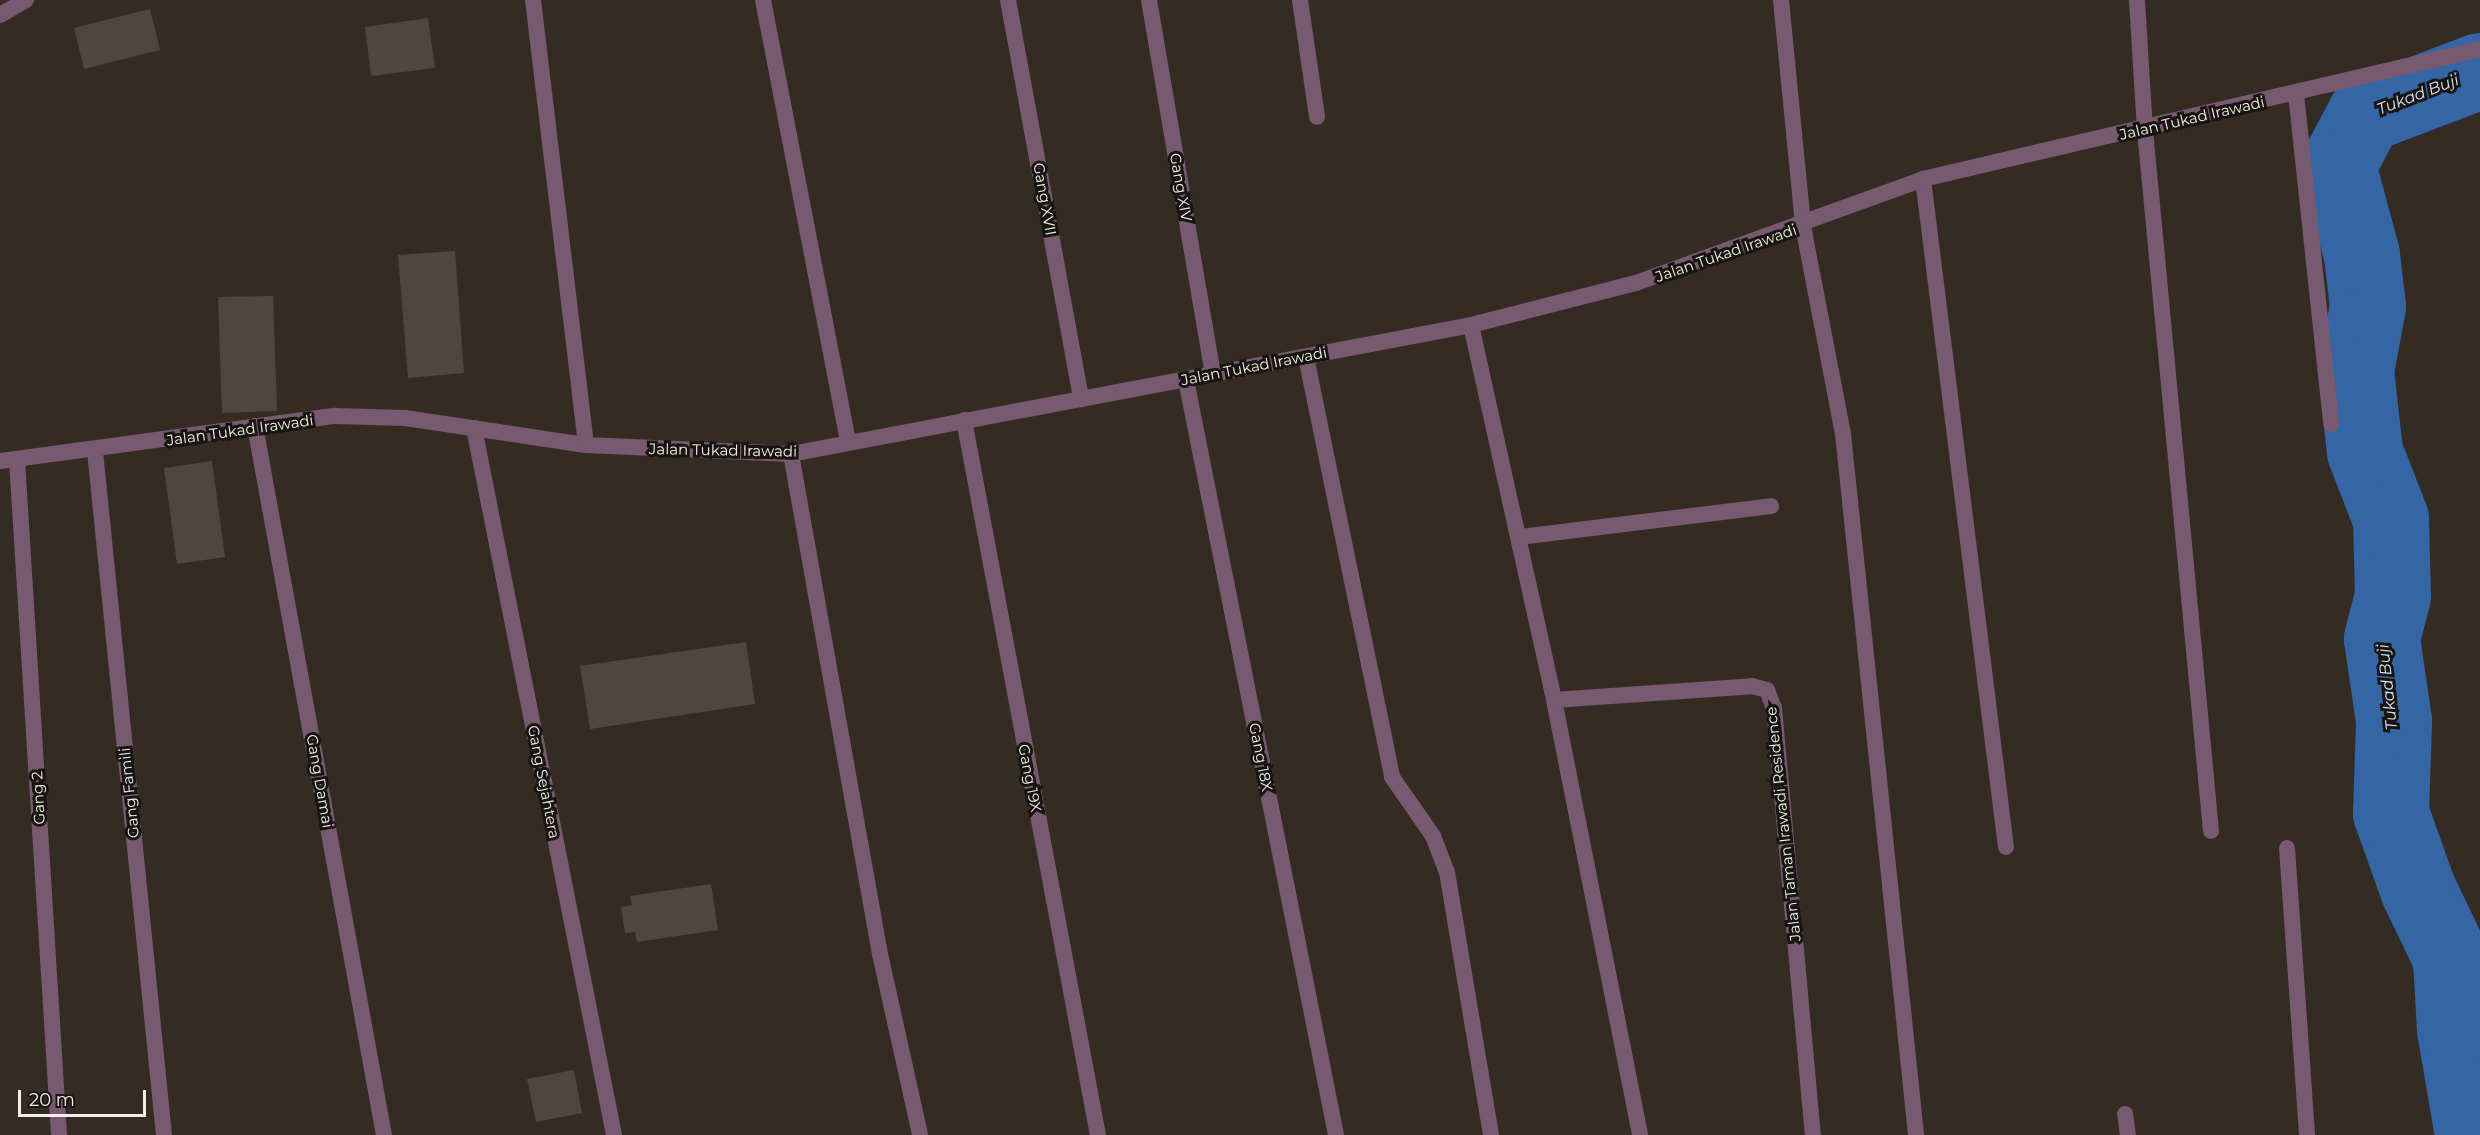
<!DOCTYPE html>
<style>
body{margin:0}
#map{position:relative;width:2480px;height:1135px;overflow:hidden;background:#342c23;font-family:Montserrat,sans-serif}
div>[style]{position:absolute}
.river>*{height:76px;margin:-38px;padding:0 38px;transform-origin:38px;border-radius:38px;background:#3466a5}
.building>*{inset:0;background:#4f473e}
.service>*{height:16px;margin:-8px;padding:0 8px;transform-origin:8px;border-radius:8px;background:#775970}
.minor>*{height:16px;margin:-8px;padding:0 8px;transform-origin:8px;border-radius:8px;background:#775970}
span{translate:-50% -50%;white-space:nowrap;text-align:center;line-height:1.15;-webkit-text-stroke:6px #181511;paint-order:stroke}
.street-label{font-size:15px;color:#f3eee8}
.water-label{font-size:16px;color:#d8e5f8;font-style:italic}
.scale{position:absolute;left:18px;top:1090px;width:128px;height:27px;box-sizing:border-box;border:3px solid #f3eee8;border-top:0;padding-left:8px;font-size:18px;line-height:21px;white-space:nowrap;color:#f3eee8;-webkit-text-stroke:4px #181511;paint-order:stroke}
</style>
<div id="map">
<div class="river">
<div style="left:2473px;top:1135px;width:107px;rotate:-99.7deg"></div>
<div style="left:2455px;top:1030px;width:72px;rotate:-93.2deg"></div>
<div style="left:2451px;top:958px;width:76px;rotate:-115.6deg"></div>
<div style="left:2418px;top:889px;width:81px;rotate:-109.6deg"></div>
<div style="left:2391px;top:813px;width:92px;rotate:-88.1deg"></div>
<div style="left:2394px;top:721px;width:83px;rotate:-98.3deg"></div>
<div style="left:2382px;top:639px;width:44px;rotate:-75.7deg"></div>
<div style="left:2393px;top:596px;width:77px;rotate:-91.5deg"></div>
<div style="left:2391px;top:519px;width:72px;rotate:-111.2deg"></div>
<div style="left:2365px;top:452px;width:81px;rotate:-96.3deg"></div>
<div style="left:2356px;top:371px;width:65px;rotate:-79.4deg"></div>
<div style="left:2368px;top:307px;width:52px;rotate:-96.6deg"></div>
<div style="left:2362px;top:255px;width:92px;rotate:-105.1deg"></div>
<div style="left:2338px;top:166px;width:58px;rotate:-62.1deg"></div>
<div style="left:2365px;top:115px;width:123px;rotate:-20.9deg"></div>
</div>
<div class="building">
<div style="clip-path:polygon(150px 9px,160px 50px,84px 69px,74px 28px)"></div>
<div style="clip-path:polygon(428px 18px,435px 68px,371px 76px,365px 27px)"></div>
<div style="clip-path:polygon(455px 251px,464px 373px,408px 378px,398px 255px)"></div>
<div style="clip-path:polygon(273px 296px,277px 411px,222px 413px,218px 297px)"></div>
<div style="clip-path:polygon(212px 461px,225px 557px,177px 564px,164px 468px)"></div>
<div style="clip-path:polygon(746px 642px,755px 704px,590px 729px,580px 666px)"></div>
<div style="clip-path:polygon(711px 884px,718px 930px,637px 942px,635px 932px,625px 933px,621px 907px,632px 905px,630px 896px)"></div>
<div style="clip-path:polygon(574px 1070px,582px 1113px,536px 1122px,527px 1079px)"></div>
</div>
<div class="service">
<div style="left:2145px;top:130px;width:704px;rotate:84.62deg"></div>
<div style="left:1923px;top:179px;width:673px;rotate:82.92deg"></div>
<div style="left:2287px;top:848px;width:288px;rotate:86deg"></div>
</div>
<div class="minor">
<div style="left:533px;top:0;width:448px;rotate:83.2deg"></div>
<div style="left:763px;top:0;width:451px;rotate:79.1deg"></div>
<div style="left:1008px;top:0;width:406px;rotate:79.6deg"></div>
<div style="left:1149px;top:0;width:379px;rotate:80.3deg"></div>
<div style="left:1300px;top:0;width:118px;rotate:81.7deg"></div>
<div style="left:1781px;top:0;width:227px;rotate:84.4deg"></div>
<div style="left:1803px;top:226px;width:212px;rotate:79.1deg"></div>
<div style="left:1843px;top:434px;width:705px;rotate:84.05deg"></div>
<div style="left:2137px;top:0;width:130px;rotate:86.5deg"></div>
<div style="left:0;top:15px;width:30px;rotate:-30deg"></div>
<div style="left:2296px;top:94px;width:332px;rotate:83.9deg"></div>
<div style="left:1471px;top:325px;width:384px;rotate:77.5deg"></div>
<div style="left:1554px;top:700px;width:443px;rotate:78.8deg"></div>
<div style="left:1306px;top:357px;width:429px;rotate:78.4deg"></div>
<div style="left:1392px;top:777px;width:72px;rotate:55.2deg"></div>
<div style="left:1433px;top:836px;width:39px;rotate:69deg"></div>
<div style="left:1447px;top:872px;width:267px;rotate:80.5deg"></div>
<div style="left:1186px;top:380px;width:770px;rotate:78.76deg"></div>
<div style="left:964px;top:420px;width:727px;rotate:79.39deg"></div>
<div style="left:255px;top:426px;width:721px;rotate:79.69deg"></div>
<div style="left:474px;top:428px;width:721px;rotate:78.8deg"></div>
<div style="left:95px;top:451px;width:687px;rotate:84.24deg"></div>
<div style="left:791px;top:454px;width:508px;rotate:79.91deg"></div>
<div style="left:880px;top:954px;width:185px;rotate:77.5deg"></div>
<div style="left:17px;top:460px;width:676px;rotate:86.44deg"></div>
<div style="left:0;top:461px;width:338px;rotate:-7.7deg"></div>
<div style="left:335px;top:416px;width:70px;rotate:1.6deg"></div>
<div style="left:405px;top:418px;width:183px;rotate:8.5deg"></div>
<div style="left:586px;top:445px;width:205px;rotate:2.5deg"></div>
<div style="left:791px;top:454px;width:692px;rotate:-10.74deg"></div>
<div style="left:1471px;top:325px;width:170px;rotate:-14.3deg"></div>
<div style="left:1636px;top:283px;width:305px;rotate:-19.9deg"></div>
<div style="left:1923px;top:179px;width:572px;rotate:-13.14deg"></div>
<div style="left:1520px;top:537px;width:253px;rotate:-7deg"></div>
<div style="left:1554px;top:700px;width:198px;rotate:-4deg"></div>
<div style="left:1752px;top:686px;width:16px;rotate:15deg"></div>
<div style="left:1767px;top:690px;width:19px;rotate:69deg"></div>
<div style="left:1774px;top:708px;width:429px;rotate:84.8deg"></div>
<div style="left:2125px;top:1114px;width:21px;rotate:82deg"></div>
</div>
<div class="street-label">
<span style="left:2192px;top:118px;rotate:-13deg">Jalan Tukad Irawadi</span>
<span style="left:1181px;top:187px;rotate:80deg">Gang XIV</span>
<span style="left:1045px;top:199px;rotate:80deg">Gang XVII</span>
<span style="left:1726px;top:253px;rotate:-19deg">Jalan Tukad Irawadi</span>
<span style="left:1254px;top:366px;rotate:-11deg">Jalan Tukad Irawadi</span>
<span style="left:240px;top:430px;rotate:-8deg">Jalan Tukad Irawadi</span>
<span style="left:723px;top:450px;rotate:1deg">Jalan Tukad Irawadi</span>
<span style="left:1261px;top:757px;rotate:79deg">Gang 18X</span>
<span style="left:1030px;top:778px;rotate:79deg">Gang 19X</span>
<span style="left:320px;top:781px;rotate:80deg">Gang Damai</span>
<span style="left:544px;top:782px;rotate:79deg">Gang Sejahtera</span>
<span style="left:129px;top:793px;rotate:-96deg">Gang Famili</span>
<span style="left:38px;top:798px;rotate:-93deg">Gang 2</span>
<span style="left:1783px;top:824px;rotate:-96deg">Jalan Taman Irawadi Residence</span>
</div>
<div class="water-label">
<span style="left:2418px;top:95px;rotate:-21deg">Tukad Buji</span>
<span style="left:2388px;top:687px;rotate:-96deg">Tukad Buji</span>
</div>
<div class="scale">20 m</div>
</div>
